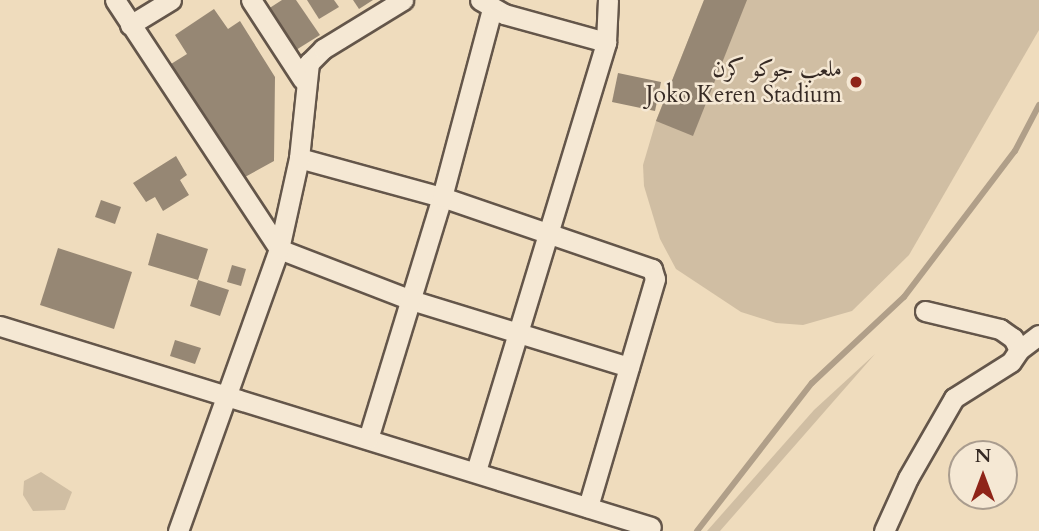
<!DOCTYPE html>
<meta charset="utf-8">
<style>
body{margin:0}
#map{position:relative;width:1039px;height:531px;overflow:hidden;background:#efdcbd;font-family:Cardo,Amiri,serif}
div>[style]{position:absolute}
.green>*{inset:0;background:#d0bea3}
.stream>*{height:6px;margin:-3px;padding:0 3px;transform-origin:3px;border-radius:3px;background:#b09f89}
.building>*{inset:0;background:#968774}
.roads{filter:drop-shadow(2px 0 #64564a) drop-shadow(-2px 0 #64564a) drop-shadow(0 2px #64564a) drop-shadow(0 -2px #64564a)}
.minor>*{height:19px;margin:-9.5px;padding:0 9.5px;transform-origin:9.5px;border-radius:9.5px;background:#f5e8d4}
.dots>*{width:19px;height:19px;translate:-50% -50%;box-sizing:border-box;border:4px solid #f5e8d4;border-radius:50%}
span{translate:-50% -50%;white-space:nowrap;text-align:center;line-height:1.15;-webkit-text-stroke:5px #f5e8d4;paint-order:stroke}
.poi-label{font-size:23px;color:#362a24}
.right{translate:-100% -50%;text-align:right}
.north{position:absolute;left:948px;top:440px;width:70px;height:70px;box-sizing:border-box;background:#f5e8d4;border:2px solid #a99c8e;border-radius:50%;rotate:0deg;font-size:19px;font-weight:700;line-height:28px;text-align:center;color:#362a24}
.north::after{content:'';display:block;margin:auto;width:24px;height:32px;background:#8f2418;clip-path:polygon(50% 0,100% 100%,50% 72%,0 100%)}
</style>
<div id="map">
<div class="green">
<div style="clip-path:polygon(704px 0,1039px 0,1039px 30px,909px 255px,852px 311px,803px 325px,776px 323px,741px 312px,676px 269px,660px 239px,644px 186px,643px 165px,656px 121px)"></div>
<div style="clip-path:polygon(875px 354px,720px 531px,707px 531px,814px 410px)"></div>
<div style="clip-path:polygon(41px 472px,72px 492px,65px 510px,33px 511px,23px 495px,24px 481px)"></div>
</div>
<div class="stream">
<div style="left:697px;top:531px;width:187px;rotate:-52.2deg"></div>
<div style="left:812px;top:383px;width:126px;rotate:-43.1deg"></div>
<div style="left:904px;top:297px;width:183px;rotate:-52.8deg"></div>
<div style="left:1015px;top:151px;width:52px;rotate:-62.4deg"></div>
</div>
<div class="building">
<div style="clip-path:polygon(282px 0,296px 0,320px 35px,296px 50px,268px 9px)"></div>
<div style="clip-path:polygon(307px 0,334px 0,339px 7px,319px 19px)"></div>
<div style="clip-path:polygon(353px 0,373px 0,359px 9px)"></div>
<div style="clip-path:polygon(704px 0,747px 0,693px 136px,656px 121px)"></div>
<div style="clip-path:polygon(214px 9px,228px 29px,240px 21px,275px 77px,274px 161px,245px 177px,171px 64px,187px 54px,175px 35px)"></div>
<div style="clip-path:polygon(618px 73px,661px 82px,655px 111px,612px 102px)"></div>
<div style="clip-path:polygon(176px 156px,187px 175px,180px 180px,189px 195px,163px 211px,155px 197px,146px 202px,133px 183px)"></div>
<div style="clip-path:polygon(101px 200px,121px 207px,115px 224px,95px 217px)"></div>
<div style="clip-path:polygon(157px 233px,208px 249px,198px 280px,229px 290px,220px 316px,190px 306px,198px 280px,148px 265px)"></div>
<div style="clip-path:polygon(58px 248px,132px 272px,114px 329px,40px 305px)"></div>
<div style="clip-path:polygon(232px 265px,246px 269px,241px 286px,227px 282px)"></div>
<div style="clip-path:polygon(175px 340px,201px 348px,195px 364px,170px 356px)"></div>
</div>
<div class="roads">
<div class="minor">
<div style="left:115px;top:0;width:298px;rotate:56.6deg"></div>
<div style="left:279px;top:249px;width:142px;rotate:21.1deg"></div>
<div style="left:411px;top:300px;width:228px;rotate:17.1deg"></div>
<div style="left:251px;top:0;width:95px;rotate:57deg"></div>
<div style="left:480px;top:0;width:28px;rotate:30deg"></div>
<div style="left:504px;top:14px;width:106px;rotate:15.4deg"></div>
<div style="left:130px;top:25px;width:48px;rotate:-31.4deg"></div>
<div style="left:299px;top:158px;width:148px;rotate:15.3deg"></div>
<div style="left:442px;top:197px;width:222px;rotate:18.9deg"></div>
<div style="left:652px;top:269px;width:10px;rotate:73deg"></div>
<div style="left:655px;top:279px;width:238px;rotate:106.4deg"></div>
<div style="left:925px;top:311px;width:77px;rotate:13.5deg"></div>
<div style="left:1000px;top:329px;width:16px;rotate:35deg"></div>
<div style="left:1013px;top:338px;width:13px;rotate:63deg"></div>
<div style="left:1019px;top:350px;width:25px;rotate:-37deg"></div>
<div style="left:0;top:326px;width:681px;rotate:17.16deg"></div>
<div style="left:368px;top:439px;width:253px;rotate:-73deg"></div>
<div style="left:442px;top:197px;width:195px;rotate:-75.1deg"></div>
<div style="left:476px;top:471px;width:448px;rotate:-73.1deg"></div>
<div style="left:606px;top:42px;width:42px;rotate:-87.3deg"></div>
<div style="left:178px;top:531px;width:300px;rotate:-70.3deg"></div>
<div style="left:279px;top:249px;width:93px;rotate:-77.6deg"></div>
<div style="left:299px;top:158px;width:96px;rotate:-84deg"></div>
<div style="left:309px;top:63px;width:20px;rotate:-45deg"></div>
<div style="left:323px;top:49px;width:94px;rotate:-31.5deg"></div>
<div style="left:884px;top:531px;width:58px;rotate:-65.6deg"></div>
<div style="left:908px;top:478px;width:92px;rotate:-60.1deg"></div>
<div style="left:954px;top:398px;width:67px;rotate:-32.3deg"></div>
<div style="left:1011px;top:362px;width:14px;rotate:-56deg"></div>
</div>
</div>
<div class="dots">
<div style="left:856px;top:82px;background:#8f2418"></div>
</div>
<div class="poi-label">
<span class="right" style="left:842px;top:82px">ملعب جوكو كرن<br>Joko Keren Stadium</span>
</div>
<div class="north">N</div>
</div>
